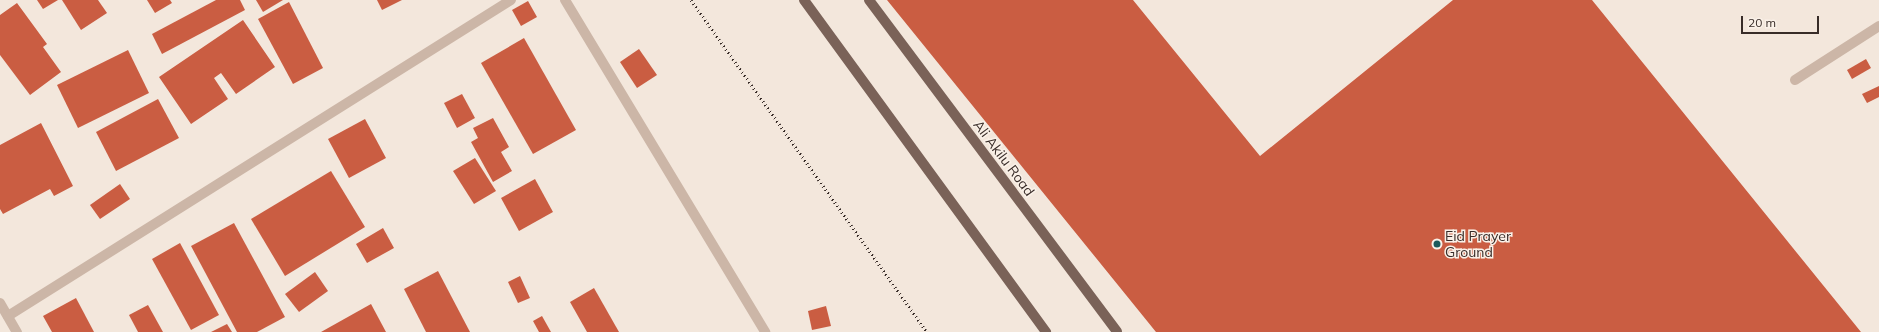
<!DOCTYPE html>
<style>
body{margin:0}
#map{position:relative;width:1879px;height:332px;overflow:hidden;background:#f3e7dc;font-family:Mulish,sans-serif}
div>[style]{position:absolute}
.building>*{inset:0;background:#ca5d42}
.lane>*{height:10px;margin:-5px;padding:0 5px;transform-origin:5px;border-radius:5px;background:#ccb6a7}
.street>*{height:10px;margin:-5px;padding:0 5px;transform-origin:5px;border-radius:5px;background:#ccb6a7}
.primary>*{height:10px;margin:-5px;padding:0 5px;transform-origin:5px;border-radius:5px;background:#7a6258}
.rail>*{height:3px;margin-top:-1.5px;transform-origin:0;background:repeating-linear-gradient(90deg,#382c28 0 1px,transparent 0 4px)}
.dots>*{width:11px;height:11px;translate:-50% -50%;box-sizing:border-box;border:2px solid #faf1e8;border-radius:50%}
span{translate:-50% -50%;white-space:nowrap;text-align:center;line-height:1.15;-webkit-text-stroke:3px #faf1e8;paint-order:stroke}
.street-label{font-size:14px;color:#382c28}
.poi-label{font-size:14px;color:#382c28}
.left{translate:0 -50%;text-align:left}
.scale{position:absolute;left:1741px;top:16px;width:78px;height:18px;box-sizing:border-box;border:2px solid #382c28;border-top:0;padding-left:5px;font-size:12px;line-height:14px;white-space:nowrap;color:#382c28;-webkit-text-stroke:3px #faf1e8;paint-order:stroke}
</style>
<div id="map">
<div class="building">
<div style="clip-path:polygon(37px 0,58px 0,43px 9px)"></div>
<div style="clip-path:polygon(62px 0,98px 0,107px 13px,81px 30px)"></div>
<div style="clip-path:polygon(147px 0,170px 0,172px 3px,155px 13px)"></div>
<div style="clip-path:polygon(216px 0,240px 0,245px 10px,162px 54px,152px 34px)"></div>
<div style="clip-path:polygon(256px 0,283px 0,263px 12px)"></div>
<div style="clip-path:polygon(377px 0,402px 0,382px 10px)"></div>
<div style="clip-path:polygon(887px 0,1133px 0,1260px 156px,1453px 0,1592px 0,1861px 332px,1156px 332px)"></div>
<div style="clip-path:polygon(528px 1px,537px 17px,521px 26px,512px 10px)"></div>
<div style="clip-path:polygon(289px 2px,323px 68px,293px 84px,258px 19px)"></div>
<div style="clip-path:polygon(17px 3px,47px 44px,43px 47px,61px 72px,30px 95px,0 55px,0 15px)"></div>
<div style="clip-path:polygon(243px 20px,275px 67px,236px 94px,221px 73px,214px 78px,228px 99px,191px 124px,159px 77px)"></div>
<div style="clip-path:polygon(524px 38px,576px 130px,533px 154px,481px 63px)"></div>
<div style="clip-path:polygon(639px 49px,657px 75px,637px 88px,620px 62px)"></div>
<div style="clip-path:polygon(128px 50px,149px 93px,78px 128px,57px 85px)"></div>
<div style="clip-path:polygon(1866px 59px,1871px 68px,1852px 79px,1847px 70px)"></div>
<div style="clip-path:polygon(1879px 86px,1879px 97px,1867px 103px,1862px 94px)"></div>
<div style="clip-path:polygon(462px 94px,475px 118px,457px 128px,444px 103px)"></div>
<div style="clip-path:polygon(158px 99px,179px 138px,116px 171px,96px 132px)"></div>
<div style="clip-path:polygon(493px 118px,509px 147px,501px 152px,512px 171px,493px 182px,471px 142px,478px 138px,473px 128px)"></div>
<div style="clip-path:polygon(365px 119px,386px 158px,349px 178px,328px 139px)"></div>
<div style="clip-path:polygon(41px 123px,73px 186px,54px 196px,50px 189px,3px 214px,0 209px,0 145px)"></div>
<div style="clip-path:polygon(475px 158px,496px 191px,474px 204px,453px 171px)"></div>
<div style="clip-path:polygon(331px 171px,365px 227px,285px 276px,251px 219px)"></div>
<div style="clip-path:polygon(535px 179px,553px 212px,519px 231px,501px 198px)"></div>
<div style="clip-path:polygon(120px 184px,130px 199px,100px 219px,90px 205px)"></div>
<div style="clip-path:polygon(234px 223px,285px 317px,257px 332px,237px 332px,191px 246px)"></div>
<div style="clip-path:polygon(383px 228px,394px 248px,367px 263px,356px 244px)"></div>
<div style="clip-path:polygon(180px 243px,219px 315px,191px 330px,152px 259px)"></div>
<div style="clip-path:polygon(438px 271px,470px 332px,426px 332px,404px 289px)"></div>
<div style="clip-path:polygon(315px 272px,328px 291px,299px 312px,285px 294px)"></div>
<div style="clip-path:polygon(520px 276px,530px 298px,518px 303px,508px 282px)"></div>
<div style="clip-path:polygon(594px 288px,619px 332px,587px 332px,570px 302px)"></div>
<div style="clip-path:polygon(76px 298px,94px 332px,52px 332px,43px 316px)"></div>
<div style="clip-path:polygon(371px 304px,386px 332px,321px 332px)"></div>
<div style="clip-path:polygon(148px 305px,163px 332px,138px 332px,129px 315px)"></div>
<div style="clip-path:polygon(826px 306px,831px 326px,812px 330px,808px 311px)"></div>
<div style="clip-path:polygon(542px 316px,551px 332px,539px 332px,533px 321px)"></div>
<div style="clip-path:polygon(227px 324px,232px 332px,211px 332px)"></div>
</div>
<div class="lane">
<div style="left:565px;top:0;width:388px;rotate:58.9deg"></div>
<div style="left:1795px;top:80px;width:100px;rotate:-32.7deg"></div>
</div>
<div class="street">
<div style="left:0;top:303px;width:34px;rotate:60deg"></div>
<div style="left:8px;top:316px;width:594px;rotate:-32.14deg"></div>
</div>
<div class="primary">
<div style="left:804px;top:0;width:411px;rotate:53.9deg"></div>
<div style="left:869px;top:0;width:414px;rotate:53.2deg"></div>
</div>
<div class="rail">
<div style="left:691px;top:0;width:407px;rotate:54.6deg"></div>
</div>
<div class="dots">
<div style="left:1437px;top:244px;background:#1c5a5b"></div>
</div>
<div class="street-label">
<span style="left:1004px;top:158px;rotate:53deg">Ali Akilu Road</span>
</div>
<div class="poi-label">
<span class="left" style="left:1445px;top:244px">Eid Prayer<br>Ground</span>
</div>
<div class="scale">20 m</div>
</div>
